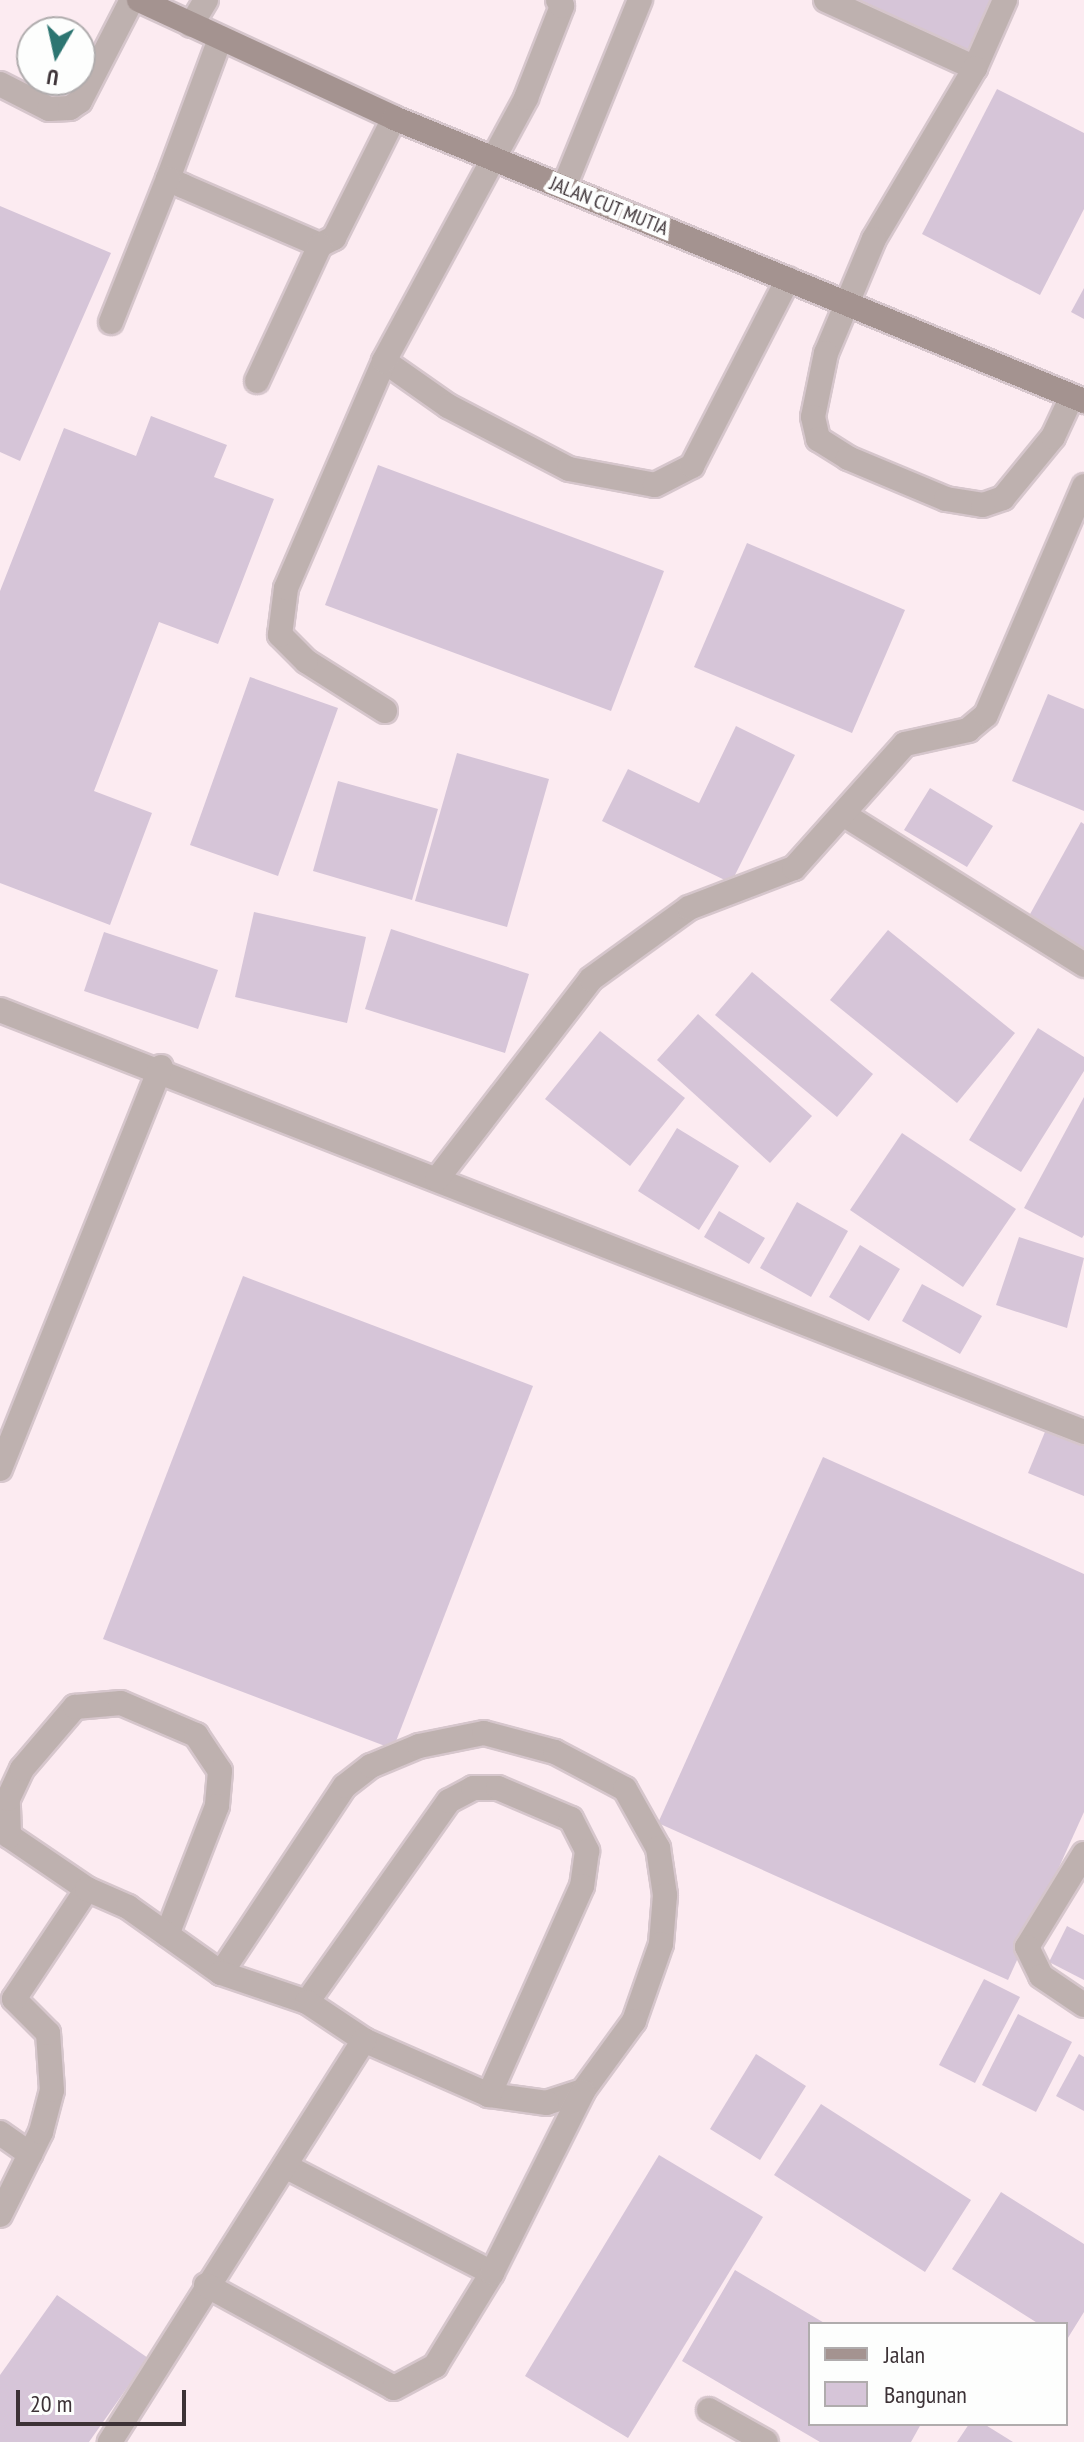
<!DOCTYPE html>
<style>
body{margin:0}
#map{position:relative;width:1084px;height:2442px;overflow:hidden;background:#fcebf1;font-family:"PT Sans Narrow",sans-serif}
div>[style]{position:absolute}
.building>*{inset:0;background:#d6c5d8}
.roads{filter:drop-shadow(2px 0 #d6c6cc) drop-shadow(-2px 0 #d6c6cc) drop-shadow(0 2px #d6c6cc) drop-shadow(0 -2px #d6c6cc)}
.lane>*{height:24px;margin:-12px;padding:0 12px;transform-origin:12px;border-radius:12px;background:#beb1af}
.street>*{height:24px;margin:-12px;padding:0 12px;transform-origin:12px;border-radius:12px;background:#beb1af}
.secondary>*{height:24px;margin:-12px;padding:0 12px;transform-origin:12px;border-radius:12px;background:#a49390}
span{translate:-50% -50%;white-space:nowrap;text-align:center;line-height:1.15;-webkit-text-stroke:8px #fdfefd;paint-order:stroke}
.street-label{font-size:20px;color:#3c3236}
.legend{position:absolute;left:808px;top:2322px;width:260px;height:104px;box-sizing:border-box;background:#fdfefd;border:2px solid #b0acad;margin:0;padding:10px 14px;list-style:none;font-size:24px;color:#3c3236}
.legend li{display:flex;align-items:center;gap:16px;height:40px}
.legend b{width:40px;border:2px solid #b0acad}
.north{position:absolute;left:16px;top:16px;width:80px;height:80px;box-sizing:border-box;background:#fdfefd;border:2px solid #b0acad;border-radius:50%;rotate:189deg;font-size:22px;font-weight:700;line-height:32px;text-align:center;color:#3c3236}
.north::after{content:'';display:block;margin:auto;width:28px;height:36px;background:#2c7571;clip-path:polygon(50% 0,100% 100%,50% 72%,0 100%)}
.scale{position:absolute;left:16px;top:2390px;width:170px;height:36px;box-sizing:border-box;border:4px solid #3c3236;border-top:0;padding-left:10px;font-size:24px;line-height:28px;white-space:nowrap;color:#3c3236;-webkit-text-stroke:6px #fdfefd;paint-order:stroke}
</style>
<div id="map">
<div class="building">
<div style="clip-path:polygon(851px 0,993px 0,972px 51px)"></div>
<div style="clip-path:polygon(997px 89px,1084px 133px,1084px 209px,1040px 295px,922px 234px)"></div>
<div style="clip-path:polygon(0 206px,111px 253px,20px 461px,0 452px)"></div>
<div style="clip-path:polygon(1084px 288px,1084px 319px,1071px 312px)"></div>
<div style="clip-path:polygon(151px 416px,227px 445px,214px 477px,274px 499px,218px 644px,159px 622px,94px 791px,152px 813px,110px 925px,0 883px,0 591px,64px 428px,136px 456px)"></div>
<div style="clip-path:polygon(378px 465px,664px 571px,611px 711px,325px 605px)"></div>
<div style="clip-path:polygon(747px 543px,905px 610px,852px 733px,694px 667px)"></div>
<div style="clip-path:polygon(250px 677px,338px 708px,278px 876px,190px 845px)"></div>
<div style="clip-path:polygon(1048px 694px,1084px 709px,1084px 811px,1012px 781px)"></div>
<div style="clip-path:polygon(736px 726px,795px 755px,731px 883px,602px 821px,628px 769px,699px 803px)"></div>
<div style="clip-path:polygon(457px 753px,549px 779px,507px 927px,415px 901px)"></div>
<div style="clip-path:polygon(338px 781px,438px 809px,412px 900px,313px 871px)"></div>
<div style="clip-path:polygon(930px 788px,993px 826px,967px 867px,904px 830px)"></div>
<div style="clip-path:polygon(1081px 822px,1084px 824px,1084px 959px,1024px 925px)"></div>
<div style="clip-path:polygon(254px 912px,366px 937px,347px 1023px,235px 997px)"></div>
<div style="clip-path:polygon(391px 929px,529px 974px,505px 1053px,365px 1009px)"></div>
<div style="clip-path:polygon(888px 930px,1015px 1033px,957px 1103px,830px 1000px)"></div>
<div style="clip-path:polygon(104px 932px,218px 970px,198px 1029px,84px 991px)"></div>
<div style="clip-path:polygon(752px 972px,873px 1074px,837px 1117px,715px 1015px)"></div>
<div style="clip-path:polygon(698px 1014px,812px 1116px,770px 1163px,657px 1060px)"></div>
<div style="clip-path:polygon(1038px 1028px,1084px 1057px,1084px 1071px,1021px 1172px,969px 1140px)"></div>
<div style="clip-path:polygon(600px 1031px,685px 1098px,630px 1166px,545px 1099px)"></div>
<div style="clip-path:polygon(1084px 1097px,1084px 1235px,1082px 1238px,1024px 1208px)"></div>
<div style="clip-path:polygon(677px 1128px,739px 1166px,699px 1230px,638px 1191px)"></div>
<div style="clip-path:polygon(902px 1133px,1016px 1209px,963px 1287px,850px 1210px)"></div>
<div style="clip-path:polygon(797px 1202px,848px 1231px,811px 1297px,760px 1268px)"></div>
<div style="clip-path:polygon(719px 1211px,765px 1238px,749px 1264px,704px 1237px)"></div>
<div style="clip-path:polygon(1019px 1237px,1084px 1258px,1067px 1328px,996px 1305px)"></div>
<div style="clip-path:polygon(860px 1245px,900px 1269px,869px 1321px,829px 1297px)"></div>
<div style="clip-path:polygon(243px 1276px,533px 1386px,393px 1749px,103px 1639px)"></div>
<div style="clip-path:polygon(922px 1284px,982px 1316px,960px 1354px,902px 1321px)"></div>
<div style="clip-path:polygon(1047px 1427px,1084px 1443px,1084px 1496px,1028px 1473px)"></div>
<div style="clip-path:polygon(823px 1457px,1084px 1574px,1084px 1812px,1008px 1980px,658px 1823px)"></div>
<div style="clip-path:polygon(1067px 1926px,1084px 1935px,1084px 1980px,1049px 1962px)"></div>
<div style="clip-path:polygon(984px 1979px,1020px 1997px,975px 2083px,939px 2065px)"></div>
<div style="clip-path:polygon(1018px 2014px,1072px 2042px,1036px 2112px,982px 2085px)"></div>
<div style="clip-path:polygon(756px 2054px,806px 2086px,760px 2160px,710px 2129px)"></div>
<div style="clip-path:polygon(1079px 2054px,1084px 2057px,1084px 2111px,1056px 2096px)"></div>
<div style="clip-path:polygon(821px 2104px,971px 2200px,925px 2272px,774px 2175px)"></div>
<div style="clip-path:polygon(659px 2155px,763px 2217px,628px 2438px,525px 2376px)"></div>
<div style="clip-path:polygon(1001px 2192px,1084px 2244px,1084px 2312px,1066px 2341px,1066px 2324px,1039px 2324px,952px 2269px)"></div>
<div style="clip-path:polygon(735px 2270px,826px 2324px,810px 2324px,810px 2424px,921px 2424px,911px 2442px,820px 2442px,682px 2361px)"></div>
<div style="clip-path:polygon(57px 2295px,148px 2358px,89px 2442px,0 2442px,0 2375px)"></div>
<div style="clip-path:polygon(969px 2424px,984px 2424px,1013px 2442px,957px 2442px)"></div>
</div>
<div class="roads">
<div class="lane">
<div style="left:826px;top:0;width:164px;rotate:24.5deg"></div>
<div style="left:1005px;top:0;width:74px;rotate:113.8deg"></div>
<div style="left:975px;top:68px;width:199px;rotate:120.6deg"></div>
<div style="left:874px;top:239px;width:124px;rotate:112.8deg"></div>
<div style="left:826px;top:353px;width:65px;rotate:101.5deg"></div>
<div style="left:813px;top:417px;width:23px;rotate:77deg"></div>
<div style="left:818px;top:439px;width:36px;rotate:32deg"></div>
<div style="left:848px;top:458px;width:106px;rotate:22.7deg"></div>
<div style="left:946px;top:499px;width:37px;rotate:9deg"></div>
<div style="left:983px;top:505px;width:21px;rotate:-19deg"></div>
<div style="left:1003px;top:498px;width:79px;rotate:-50.7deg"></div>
<div style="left:1053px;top:437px;width:45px;rotate:-65.1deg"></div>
<div style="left:191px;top:25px;width:29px;rotate:-59deg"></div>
<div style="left:220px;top:39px;width:149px;rotate:110.4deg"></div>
<div style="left:168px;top:179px;width:17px;rotate:25deg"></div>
<div style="left:183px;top:186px;width:149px;rotate:23.3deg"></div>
<div style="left:320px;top:245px;width:16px;rotate:-27deg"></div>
<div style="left:334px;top:238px;width:134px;rotate:-63.4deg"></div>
<div style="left:0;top:84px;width:55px;rotate:27deg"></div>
<div style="left:49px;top:109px;width:21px;rotate:-3deg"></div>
<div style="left:70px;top:108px;width:12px;rotate:-35deg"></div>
<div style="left:80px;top:101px;width:114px;rotate:-62.8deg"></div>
<div style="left:564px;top:187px;width:202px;rotate:-67.9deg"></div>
<div style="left:111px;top:322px;width:154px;rotate:-68.3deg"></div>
<div style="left:384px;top:361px;width:78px;rotate:35.1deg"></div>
<div style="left:448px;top:406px;width:136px;rotate:27.5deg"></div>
<div style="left:569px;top:469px;width:87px;rotate:10.5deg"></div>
<div style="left:655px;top:485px;width:42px;rotate:-27.2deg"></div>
<div style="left:692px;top:466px;width:210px;rotate:-62.8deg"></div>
<div style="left:257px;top:381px;width:150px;rotate:-65.1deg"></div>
<div style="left:385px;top:711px;width:93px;rotate:-147.7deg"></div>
<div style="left:306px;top:661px;width:37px;rotate:-135deg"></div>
<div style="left:280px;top:635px;width:47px;rotate:-82.7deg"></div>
<div style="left:286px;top:588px;width:247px;rotate:-66.6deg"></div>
<div style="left:384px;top:361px;width:299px;rotate:-61.6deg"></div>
<div style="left:526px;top:98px;width:99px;rotate:-68.6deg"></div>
<div style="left:562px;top:6px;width:7px;rotate:-124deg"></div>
<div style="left:87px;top:1889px;width:94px;rotate:-145.8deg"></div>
<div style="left:9px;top:1836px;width:37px;rotate:-92deg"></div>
<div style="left:8px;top:1799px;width:33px;rotate:-65deg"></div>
<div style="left:22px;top:1769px;width:82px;rotate:-49.5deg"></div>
<div style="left:75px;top:1707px;width:46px;rotate:-5deg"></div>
<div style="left:121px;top:1703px;width:82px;rotate:23.1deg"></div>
<div style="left:196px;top:1735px;width:43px;rotate:56.3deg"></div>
<div style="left:220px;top:1771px;width:35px;rotate:95deg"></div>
<div style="left:217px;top:1806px;width:138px;rotate:111.2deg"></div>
<div style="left:221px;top:1973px;width:224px;rotate:-56.5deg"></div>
<div style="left:345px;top:1786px;width:33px;rotate:-38deg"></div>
<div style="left:371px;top:1766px;width:52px;rotate:-22.6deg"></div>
<div style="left:419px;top:1746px;width:66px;rotate:-11.3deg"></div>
<div style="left:484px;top:1733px;width:73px;rotate:15deg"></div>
<div style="left:555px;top:1752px;width:79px;rotate:27.9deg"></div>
<div style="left:625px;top:1789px;width:68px;rotate:60.8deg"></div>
<div style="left:658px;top:1848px;width:48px;rotate:81.5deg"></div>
<div style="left:665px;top:1895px;width:49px;rotate:94.7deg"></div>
<div style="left:661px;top:1944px;width:82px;rotate:109.3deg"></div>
<div style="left:634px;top:2021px;width:87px;rotate:126.1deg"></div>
<div style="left:583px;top:2091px;width:38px;rotate:162deg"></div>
<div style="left:547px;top:2103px;width:59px;rotate:-172.1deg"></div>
<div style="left:489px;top:2095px;width:137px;rotate:-156.3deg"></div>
<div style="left:307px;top:2002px;width:246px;rotate:-54.8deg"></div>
<div style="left:449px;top:1801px;width:27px;rotate:-28deg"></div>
<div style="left:473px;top:1788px;width:25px"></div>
<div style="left:498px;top:1788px;width:79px;rotate:23deg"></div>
<div style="left:571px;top:1819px;width:36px;rotate:63deg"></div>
<div style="left:587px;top:1851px;width:35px;rotate:98deg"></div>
<div style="left:582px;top:1886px;width:229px;rotate:114deg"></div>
<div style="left:0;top:2133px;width:37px;rotate:35deg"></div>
<div style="left:285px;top:2166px;width:233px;rotate:27.3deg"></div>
<div style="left:0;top:2215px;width:93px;rotate:-63.7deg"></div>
<div style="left:41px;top:2132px;width:43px;rotate:-75.3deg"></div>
<div style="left:52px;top:2090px;width:57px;rotate:-94deg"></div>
<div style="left:48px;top:2033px;width:48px;rotate:-135deg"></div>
<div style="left:14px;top:1999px;width:132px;rotate:-56.4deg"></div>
<div style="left:87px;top:1889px;width:45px;rotate:23.7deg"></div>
<div style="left:128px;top:1907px;width:114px;rotate:35.4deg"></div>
<div style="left:221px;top:1973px;width:91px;rotate:18.6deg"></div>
<div style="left:307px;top:2002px;width:69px;rotate:33.7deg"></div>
<div style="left:364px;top:2040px;width:476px;rotate:122.3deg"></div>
<div style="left:206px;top:2285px;width:214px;rotate:28.7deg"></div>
<div style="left:394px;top:2388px;width:47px;rotate:-28.2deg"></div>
<div style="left:435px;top:2366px;width:109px;rotate:-58.5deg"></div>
<div style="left:492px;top:2273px;width:203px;rotate:-63.4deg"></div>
<div style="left:709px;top:2410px;width:65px;rotate:29.3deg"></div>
</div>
<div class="street">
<div style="left:846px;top:816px;width:281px;rotate:32deg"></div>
<div style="left:0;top:1010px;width:1163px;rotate:21.27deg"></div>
<div style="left:437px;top:1179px;width:252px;rotate:-52.4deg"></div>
<div style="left:591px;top:979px;width:121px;rotate:-35.9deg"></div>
<div style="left:689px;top:908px;width:112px;rotate:-20.9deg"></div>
<div style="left:794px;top:868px;width:166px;rotate:-48.2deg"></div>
<div style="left:905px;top:744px;width:65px;rotate:-12.5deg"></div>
<div style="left:968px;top:730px;width:23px;rotate:-40deg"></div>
<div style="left:986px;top:715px;width:249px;rotate:-66.8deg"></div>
<div style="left:0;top:1469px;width:433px;rotate:-68.2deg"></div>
<div style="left:1084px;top:1854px;width:109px;rotate:121.5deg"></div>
<div style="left:1027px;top:1947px;width:32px;rotate:64deg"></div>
<div style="left:1041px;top:1976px;width:52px;rotate:34deg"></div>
</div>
<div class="secondary">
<div style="left:139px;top:0;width:281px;rotate:24.8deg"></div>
<div style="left:394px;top:118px;width:746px;rotate:22.3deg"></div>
</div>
</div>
<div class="street-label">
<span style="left:609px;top:206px;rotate:22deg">JALAN CUT MUTIA</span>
</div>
<ul class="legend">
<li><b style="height:10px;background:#a49390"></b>Jalan</li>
<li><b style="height:22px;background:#d6c5d8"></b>Bangunan</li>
</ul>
<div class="north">U</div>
<div class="scale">20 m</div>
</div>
